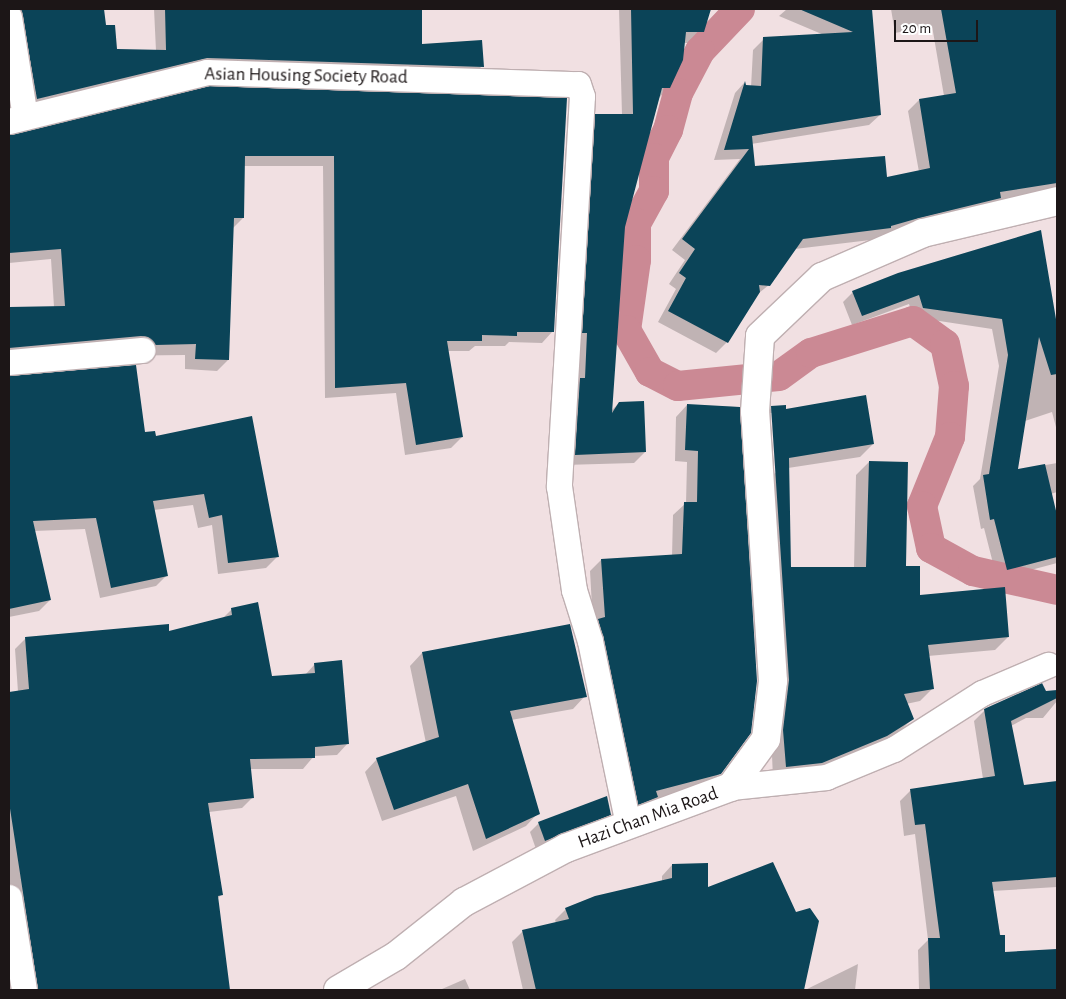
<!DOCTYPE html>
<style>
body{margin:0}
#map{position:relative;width:1066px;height:999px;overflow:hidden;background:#f1e0e2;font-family:"Alegreya Sans",sans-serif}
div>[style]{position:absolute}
.shadow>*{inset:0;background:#0003}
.canal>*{height:30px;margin:-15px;padding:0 15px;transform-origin:15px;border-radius:15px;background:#cb8994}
.building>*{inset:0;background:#0b4458}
.roads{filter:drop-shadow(1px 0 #bfafb1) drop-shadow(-1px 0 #bfafb1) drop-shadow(0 1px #bfafb1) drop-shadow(0 -1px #bfafb1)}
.street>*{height:25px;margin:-12.5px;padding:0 12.5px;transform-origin:12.5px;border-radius:12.5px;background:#fff}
.secondary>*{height:28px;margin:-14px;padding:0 14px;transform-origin:14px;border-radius:14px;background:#fff}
span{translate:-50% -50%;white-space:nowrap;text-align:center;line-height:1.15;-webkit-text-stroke:5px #fff;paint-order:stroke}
.street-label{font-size:19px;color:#1c1617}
.frame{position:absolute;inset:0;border:10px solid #1c1617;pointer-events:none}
.scale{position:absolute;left:894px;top:20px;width:84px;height:22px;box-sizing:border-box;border:2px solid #1c1617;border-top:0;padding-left:6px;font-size:15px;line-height:18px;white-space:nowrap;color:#1c1617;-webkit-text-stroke:4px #fff;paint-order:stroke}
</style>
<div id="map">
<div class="shadow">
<div style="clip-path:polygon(9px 9px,103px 9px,105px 27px,115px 50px,156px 51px,154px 9px,421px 9px,421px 45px,482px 66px,472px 77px,195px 68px,26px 109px)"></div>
<div style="clip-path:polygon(619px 9px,710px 9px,703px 31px,691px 43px,684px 43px,669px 87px,659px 98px,624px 226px,611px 411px,619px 403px,645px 452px,634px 463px,564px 465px,584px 126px,596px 115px,622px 115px)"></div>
<div style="clip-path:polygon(787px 9px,870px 9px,880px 115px,869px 125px,751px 144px,754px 168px,885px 179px,919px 172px,908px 111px,919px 100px,944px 96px,932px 26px,895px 33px,891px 9px,1057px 9px,1057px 191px,996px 201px,989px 209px,908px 228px,879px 239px,795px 249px,769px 285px,755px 296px,727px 342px,716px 353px,658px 322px,676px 289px,669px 284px,685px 260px,672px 250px,740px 159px,714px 160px,735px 93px,744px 83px,744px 86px,751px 87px,753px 50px,764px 39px,824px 35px,779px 16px)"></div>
<div style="clip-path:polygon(209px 88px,566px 99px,552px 332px,542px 343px,509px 342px,505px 346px,475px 346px,469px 351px,448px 351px,462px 437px,451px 448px,405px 455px,396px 393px,325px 398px,323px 166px,243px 166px,243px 218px,232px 229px,228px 360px,217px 371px,185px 369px,185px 355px,9px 357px,9px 312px,13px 308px,54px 307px,51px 259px,9px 263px,9px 135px)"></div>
<div style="clip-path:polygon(1040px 232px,1057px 332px,1057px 431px,1052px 412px,1025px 421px,1017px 470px,1057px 463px,1057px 492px,1051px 494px,1057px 520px,1057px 563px,997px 579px,984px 528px,981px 529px,973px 486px,980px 479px,999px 366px,992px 329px,913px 317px,909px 304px,852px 325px,843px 302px,853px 292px)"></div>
<div style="clip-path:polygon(18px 377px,155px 438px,277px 557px,266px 568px,218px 574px,212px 525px,198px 528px,193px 505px,154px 510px,167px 575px,156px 586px,100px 598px,85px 529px,34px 531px,50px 600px,39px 611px,9px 617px,9px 386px)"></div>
<div style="clip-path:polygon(687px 405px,737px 407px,756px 681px,720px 773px,708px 785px,655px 799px,645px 809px,627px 815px,593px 625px,590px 571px,601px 560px,672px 556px,673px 515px,686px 503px,687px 462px,675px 461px,676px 417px)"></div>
<div style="clip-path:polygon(evenodd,772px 407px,873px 444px,860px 457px,788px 468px,790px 569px,854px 568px,856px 475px,869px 462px,905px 567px,918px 597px,1008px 637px,995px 650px,928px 656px,933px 688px,920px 701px,906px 704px,912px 719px,899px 732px,873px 749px,808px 776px,773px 779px,758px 421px,772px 407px,770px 413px,773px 413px,777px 472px,774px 474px,770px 413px)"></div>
<div style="clip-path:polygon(232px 609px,271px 677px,305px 675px,315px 664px,348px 743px,337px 755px,314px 756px,303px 769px,250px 769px,253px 797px,242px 808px,209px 812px,221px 895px,217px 899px,229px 990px,24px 990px,9px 901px,9px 693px,18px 692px,15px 649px,26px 638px,168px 632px,222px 619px)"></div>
<div style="clip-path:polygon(422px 653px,585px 696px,573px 709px,511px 720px,538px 813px,526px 826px,473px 851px,456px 796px,382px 821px,365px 772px,377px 759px,426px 743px,410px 666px)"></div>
<div style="clip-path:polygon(1057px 691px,1057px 701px,1043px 718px,1026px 718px,1011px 726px,1023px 786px,1057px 782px,1057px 887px,992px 891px,1004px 954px,1057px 961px,1057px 990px,919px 990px,918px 950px,928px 940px,915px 834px,904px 836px,900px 801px,910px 791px,983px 779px,974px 721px,985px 710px)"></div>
<div style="clip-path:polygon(610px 814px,601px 823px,536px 849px,530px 832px,539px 823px)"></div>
<div style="clip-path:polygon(672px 865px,707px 889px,817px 921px,802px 990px,523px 990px,512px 942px,523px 931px,556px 923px,555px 920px,566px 909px,662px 882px,662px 876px)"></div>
<div style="clip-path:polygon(858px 964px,855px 990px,805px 990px)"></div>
<div style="clip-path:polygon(465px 979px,470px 990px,441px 990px,442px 989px)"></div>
</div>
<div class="canal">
<div style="left:740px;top:9px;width:58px;rotate:133.6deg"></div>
<div style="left:700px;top:51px;width:47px;rotate:117.6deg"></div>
<div style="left:678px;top:93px;width:38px;rotate:105deg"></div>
<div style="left:668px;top:130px;width:31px;rotate:117deg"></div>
<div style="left:654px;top:158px;width:33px;rotate:90deg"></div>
<div style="left:654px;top:191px;width:37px;rotate:119deg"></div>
<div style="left:636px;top:223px;width:37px;rotate:90deg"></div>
<div style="left:636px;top:260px;width:71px;rotate:98.1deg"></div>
<div style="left:626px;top:330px;width:48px;rotate:60.3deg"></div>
<div style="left:650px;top:372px;width:31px;rotate:27deg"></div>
<div style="left:678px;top:386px;width:101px;rotate:-5.7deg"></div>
<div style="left:779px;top:376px;width:39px;rotate:-36deg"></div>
<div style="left:811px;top:353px;width:107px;rotate:-17.4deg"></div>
<div style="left:913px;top:321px;width:39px;rotate:36deg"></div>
<div style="left:945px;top:344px;width:43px;rotate:77.9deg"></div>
<div style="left:954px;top:386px;width:51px;rotate:94.5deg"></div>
<div style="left:950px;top:437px;width:74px;rotate:112.1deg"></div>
<div style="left:922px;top:506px;width:43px;rotate:77.9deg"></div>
<div style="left:931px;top:548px;width:48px;rotate:28.7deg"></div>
<div style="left:973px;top:571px;width:86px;rotate:12.7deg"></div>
</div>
<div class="building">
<div style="clip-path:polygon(21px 9px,104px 9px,106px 25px,115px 25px,117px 49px,166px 50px,165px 9px,422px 9px,422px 44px,482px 40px,484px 67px,207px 58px,37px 99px)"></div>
<div style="clip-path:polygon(631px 9px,711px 9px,704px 32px,686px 32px,683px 60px,670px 88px,662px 88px,625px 227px,612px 413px,619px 402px,644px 401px,646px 452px,575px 455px,580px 378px,585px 378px,587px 333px,582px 333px,595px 114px,633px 114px)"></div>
<div style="clip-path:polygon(799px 9px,872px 9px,881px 115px,752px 136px,755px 166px,885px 156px,887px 177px,930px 168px,919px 99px,956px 93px,941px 9px,1057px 9px,1057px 183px,1000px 192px,1001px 198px,919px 218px,891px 226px,891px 228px,803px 239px,770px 286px,759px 285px,760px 292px,728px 343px,668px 311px,686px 278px,679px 273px,695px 249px,682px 239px,749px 149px,724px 150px,745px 81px,746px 85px,761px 86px,763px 37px,853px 32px)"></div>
<div style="clip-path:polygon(209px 86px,567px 98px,554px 332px,517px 332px,517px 336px,482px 335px,482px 341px,447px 341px,463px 437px,416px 445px,406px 383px,335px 388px,334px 156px,245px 156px,244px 218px,234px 218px,229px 360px,195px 359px,196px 344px,155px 345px,148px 337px,141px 336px,9px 348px,9px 307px,65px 306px,61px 249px,9px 253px,9px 135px)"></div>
<div style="clip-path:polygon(1041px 230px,1057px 325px,1057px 374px,1051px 375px,1039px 337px,1018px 469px,1045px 464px,1057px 515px,1057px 557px,1007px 570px,994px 519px,990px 520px,983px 475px,989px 474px,1008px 355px,1002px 319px,923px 308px,919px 295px,862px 316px,852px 291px,898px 273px)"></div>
<div style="clip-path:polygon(136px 365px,145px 432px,155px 431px,156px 436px,252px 416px,279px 557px,228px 563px,222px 515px,209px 518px,204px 494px,153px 501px,168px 576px,111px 588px,96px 518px,33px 521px,51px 600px,9px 609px,9px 376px)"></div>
<div style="clip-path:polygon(866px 395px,874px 444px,789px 458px,791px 567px,866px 567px,869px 461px,908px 462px,906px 566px,920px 566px,920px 595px,1005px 587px,1009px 637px,928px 645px,934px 689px,904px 694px,914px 719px,887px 736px,822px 763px,786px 767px,783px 730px,789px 680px,771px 406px,786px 405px,786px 409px)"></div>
<div style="clip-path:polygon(687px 404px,740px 407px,757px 681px,751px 733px,721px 774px,656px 791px,658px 797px,638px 805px,598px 619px,605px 617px,601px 559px,682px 554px,684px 502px,697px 502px,698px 451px,685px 450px)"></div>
<div style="clip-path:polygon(258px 602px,272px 676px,315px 673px,314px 663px,342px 660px,349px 744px,315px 747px,315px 758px,250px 759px,254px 798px,208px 803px,223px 895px,218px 896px,230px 990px,38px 990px,9px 802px,9px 692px,29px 689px,25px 637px,169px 624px,169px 631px,232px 615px,231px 608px)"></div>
<div style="clip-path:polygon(570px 624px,587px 697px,510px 711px,540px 814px,486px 839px,468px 784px,394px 810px,376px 758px,439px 737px,422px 652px)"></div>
<div style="clip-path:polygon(1042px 683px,1046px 691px,1057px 690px,1057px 698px,1011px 721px,1024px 785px,1057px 781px,1057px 877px,992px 882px,1000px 935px,1005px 935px,1005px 952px,1057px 949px,1057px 990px,930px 990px,928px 938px,940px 938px,925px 824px,915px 825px,910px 789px,995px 776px,984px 709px)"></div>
<div style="clip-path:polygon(607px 796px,611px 815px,545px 841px,538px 822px)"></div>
<div style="clip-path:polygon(773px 862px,796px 912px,810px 908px,819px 921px,804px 990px,536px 990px,522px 930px,569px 919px,565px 908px,595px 896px,672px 878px,672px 864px,708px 863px,708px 887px)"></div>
</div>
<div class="roads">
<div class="street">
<div style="left:9px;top:17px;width:101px;rotate:80.9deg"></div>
<div style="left:9px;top:121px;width:204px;rotate:-13.9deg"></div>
<div style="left:207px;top:72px;width:371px;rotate:1.9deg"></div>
<div style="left:578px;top:84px;width:13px;rotate:72deg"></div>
<div style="left:582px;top:96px;width:391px;rotate:93.4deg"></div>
<div style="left:559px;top:486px;width:105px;rotate:81.8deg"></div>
<div style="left:574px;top:590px;width:53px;rotate:72.6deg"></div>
<div style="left:590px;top:641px;width:188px;rotate:78.3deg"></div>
<div style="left:9px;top:362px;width:134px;rotate:-5.2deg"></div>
<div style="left:731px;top:787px;width:96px;rotate:-6deg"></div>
<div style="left:826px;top:777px;width:74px;rotate:-22.4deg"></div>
<div style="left:894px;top:749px;width:104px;rotate:-32.5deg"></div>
<div style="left:982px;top:693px;width:72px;rotate:-23deg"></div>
<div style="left:9px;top:897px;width:94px;rotate:80.8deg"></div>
</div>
<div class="secondary">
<div style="left:338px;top:990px;width:67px;rotate:-30.4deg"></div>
<div style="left:396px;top:956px;width:87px;rotate:-38.5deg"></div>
<div style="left:464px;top:902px;width:115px;rotate:-27.9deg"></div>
<div style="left:566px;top:848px;width:176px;rotate:-20.3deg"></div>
<div style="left:731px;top:787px;width:59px;rotate:-53.9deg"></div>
<div style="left:766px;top:739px;width:58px;rotate:-83.1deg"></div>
<div style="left:773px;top:681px;width:270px;rotate:-93.8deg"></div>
<div style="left:755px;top:412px;width:76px;rotate:-86.2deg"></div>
<div style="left:760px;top:336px;width:86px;rotate:-43.6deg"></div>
<div style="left:822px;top:277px;width:110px;rotate:-23.5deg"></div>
<div style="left:923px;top:233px;width:138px;rotate:-13.4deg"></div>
</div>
</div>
<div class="street-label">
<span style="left:306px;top:76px;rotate:1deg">Asian Housing Society Road</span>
<span style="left:648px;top:818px;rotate:-20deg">Hazi Chan Mia Road</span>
</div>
<div class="frame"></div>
<div class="scale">20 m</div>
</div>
